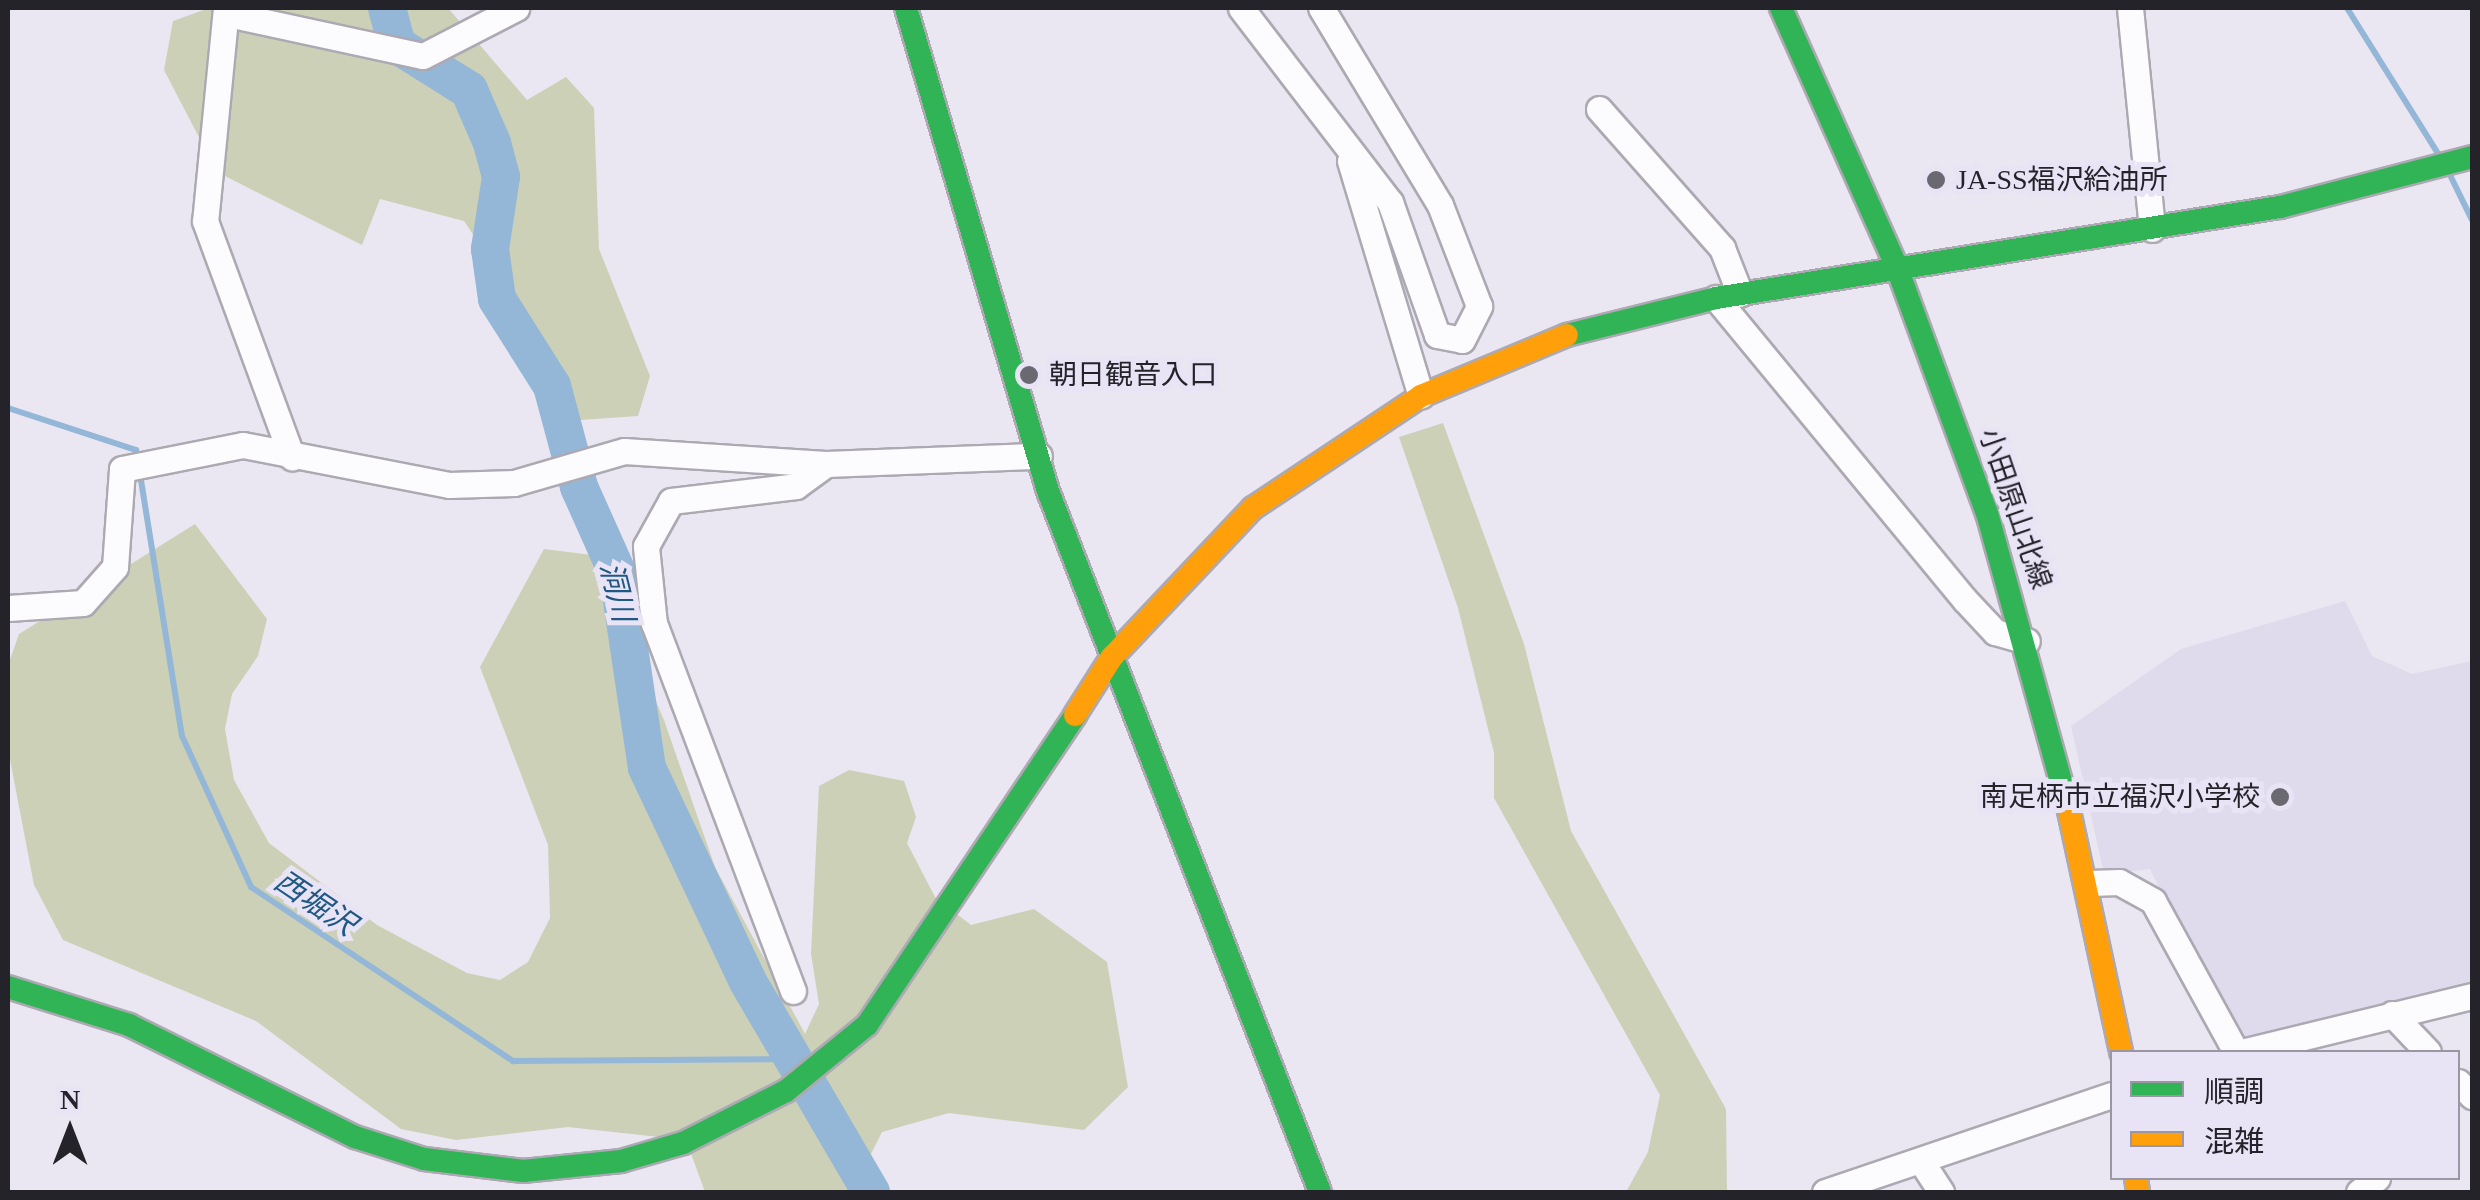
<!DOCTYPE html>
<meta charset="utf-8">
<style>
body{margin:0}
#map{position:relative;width:2480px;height:1200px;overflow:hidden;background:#eae7f2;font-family:"Times New Roman","Noto Sans JP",serif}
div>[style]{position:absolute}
.built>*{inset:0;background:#dfdaec}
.green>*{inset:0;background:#ccd0b7}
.stream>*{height:6px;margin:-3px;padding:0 3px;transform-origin:3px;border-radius:3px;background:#94b7d7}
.river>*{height:38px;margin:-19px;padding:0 19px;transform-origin:19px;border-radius:19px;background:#94b7d7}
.roads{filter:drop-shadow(2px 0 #aca9b2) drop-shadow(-2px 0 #aca9b2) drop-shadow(0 2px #aca9b2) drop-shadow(0 -2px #aca9b2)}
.street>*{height:25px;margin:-12.5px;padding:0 12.5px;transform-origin:12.5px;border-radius:12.5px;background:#fcfbfd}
.fast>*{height:22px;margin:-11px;padding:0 11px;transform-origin:11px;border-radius:11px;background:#30b455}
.slow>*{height:22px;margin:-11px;padding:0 11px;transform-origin:11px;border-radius:11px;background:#ff9f0a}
.dots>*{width:28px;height:28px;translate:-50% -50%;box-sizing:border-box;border:5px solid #e9e3f6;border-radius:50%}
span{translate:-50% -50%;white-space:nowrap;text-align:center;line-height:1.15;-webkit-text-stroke:10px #e9e3f6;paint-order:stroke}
.poi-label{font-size:28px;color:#25232a}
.left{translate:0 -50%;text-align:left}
.right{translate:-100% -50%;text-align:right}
.street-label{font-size:28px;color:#25232a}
.water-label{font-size:30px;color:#1f5882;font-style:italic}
.frame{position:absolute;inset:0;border:10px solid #25232a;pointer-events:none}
.legend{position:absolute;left:2110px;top:1050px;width:350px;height:130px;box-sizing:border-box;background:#e9e3f6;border:2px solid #9b96a4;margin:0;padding:12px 18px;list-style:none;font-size:30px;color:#25232a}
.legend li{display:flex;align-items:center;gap:20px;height:50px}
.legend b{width:50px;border:2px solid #9b96a4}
.north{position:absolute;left:20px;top:1080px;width:100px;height:100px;-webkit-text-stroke:8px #e9e3f6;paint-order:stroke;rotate:0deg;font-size:28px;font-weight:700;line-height:40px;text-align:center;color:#25232a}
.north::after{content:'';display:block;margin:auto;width:35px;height:45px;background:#25232a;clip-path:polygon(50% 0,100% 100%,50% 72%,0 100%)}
</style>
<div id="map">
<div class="built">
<div style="clip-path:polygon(2345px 601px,2372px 656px,2412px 674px,2472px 661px,2472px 986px,2238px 1043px,2150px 869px,2104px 874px,2071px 726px,2181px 649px)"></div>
</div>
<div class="green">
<div style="clip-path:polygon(209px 8px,448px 8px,527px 100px,566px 77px,594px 108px,599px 249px,650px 376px,638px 416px,580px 420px,557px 360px,464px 221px,380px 199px,362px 245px,217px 172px,164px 70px,173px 21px)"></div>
<div style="clip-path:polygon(1443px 423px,1524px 644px,1571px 831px,1726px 1109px,1727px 1192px,1626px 1192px,1648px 1152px,1660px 1095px,1494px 798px,1494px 753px,1458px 608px,1399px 437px)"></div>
<div style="clip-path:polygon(195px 524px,267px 619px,258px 656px,232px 694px,225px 729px,234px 780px,269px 843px,377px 925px,467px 973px,500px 980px,528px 962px,550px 918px,548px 845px,480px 667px,544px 549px,592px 555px,664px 720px,715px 867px,805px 1034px,819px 1004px,811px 954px,819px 786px,849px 770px,904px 781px,916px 817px,907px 843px,935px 897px,971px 925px,1034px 909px,1107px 962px,1128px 1087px,1084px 1130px,949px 1113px,882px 1132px,852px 1192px,705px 1192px,686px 1140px,568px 1127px,456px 1140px,401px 1129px,256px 1021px,63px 940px,34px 885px,8px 749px,8px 665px,19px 634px)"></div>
</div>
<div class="stream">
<div style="left:2347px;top:8px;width:173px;rotate:58deg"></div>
<div style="left:2450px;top:175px;width:50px;rotate:63.9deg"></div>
<div style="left:8px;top:408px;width:135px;rotate:18.2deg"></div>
<div style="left:136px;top:450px;width:12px;rotate:81deg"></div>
<div style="left:140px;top:474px;width:265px;rotate:80.9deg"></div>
<div style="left:182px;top:736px;width:166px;rotate:65.4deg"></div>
<div style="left:251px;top:887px;width:315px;rotate:33.6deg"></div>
<div style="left:513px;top:1061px;width:281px;rotate:-0.4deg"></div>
</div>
<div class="river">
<div style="left:387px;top:8px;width:38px;rotate:75deg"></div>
<div style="left:397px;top:45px;width:85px;rotate:32deg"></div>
<div style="left:469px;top:90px;width:58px;rotate:66.5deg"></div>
<div style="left:492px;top:143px;width:35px;rotate:75deg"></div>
<div style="left:501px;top:177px;width:73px;rotate:98.7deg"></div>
<div style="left:490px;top:249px;width:50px;rotate:82deg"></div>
<div style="left:497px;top:299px;width:103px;rotate:57.7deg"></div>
<div style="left:552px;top:386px;width:105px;rotate:75deg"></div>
<div style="left:579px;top:487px;width:95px;rotate:65.9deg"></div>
<div style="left:618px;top:574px;width:196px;rotate:81.5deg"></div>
<div style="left:647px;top:768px;width:234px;rotate:64.7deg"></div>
<div style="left:747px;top:980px;width:246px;rotate:59.7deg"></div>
</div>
<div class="roads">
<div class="street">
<div style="left:226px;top:8px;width:214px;rotate:95.6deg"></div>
<div style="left:205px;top:221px;width:252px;rotate:69.8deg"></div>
<div style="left:1241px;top:8px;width:245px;rotate:52.5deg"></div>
<div style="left:1390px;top:202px;width:141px;rotate:70.5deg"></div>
<div style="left:1437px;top:335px;width:25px;rotate:11deg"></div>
<div style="left:1462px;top:340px;width:38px;rotate:-63deg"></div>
<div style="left:1479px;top:306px;width:108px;rotate:-111.1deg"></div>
<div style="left:1440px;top:205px;width:230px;rotate:-121.1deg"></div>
<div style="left:2130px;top:8px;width:222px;rotate:84.3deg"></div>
<div style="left:228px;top:14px;width:199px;rotate:12.2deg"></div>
<div style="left:423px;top:56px;width:105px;rotate:-27.3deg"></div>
<div style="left:1599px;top:109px;width:186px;rotate:48.5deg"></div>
<div style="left:1722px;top:248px;width:49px;rotate:68.6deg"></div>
<div style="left:1350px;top:161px;width:245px;rotate:73.2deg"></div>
<div style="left:1716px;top:298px;width:391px;rotate:50.5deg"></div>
<div style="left:1965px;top:600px;width:44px;rotate:46.8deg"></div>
<div style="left:1995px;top:632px;width:33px;rotate:16deg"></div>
<div style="left:8px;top:608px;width:75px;rotate:-3.8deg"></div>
<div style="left:83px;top:603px;width:48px;rotate:-48.4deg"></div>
<div style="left:115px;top:567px;width:98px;rotate:-85.9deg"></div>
<div style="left:122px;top:469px;width:123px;rotate:-11.2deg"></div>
<div style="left:243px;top:445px;width:210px;rotate:11deg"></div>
<div style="left:449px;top:485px;width:65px;rotate:-1.8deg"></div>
<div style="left:514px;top:483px;width:115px;rotate:-16.2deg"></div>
<div style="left:624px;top:451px;width:202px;rotate:3.7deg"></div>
<div style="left:826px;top:464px;width:213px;rotate:-2.2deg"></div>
<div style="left:2089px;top:883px;width:30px;rotate:-2deg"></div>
<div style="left:2119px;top:882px;width:39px;rotate:29deg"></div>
<div style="left:2153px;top:901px;width:172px;rotate:61.2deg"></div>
<div style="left:793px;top:991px;width:392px;rotate:-110.7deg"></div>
<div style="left:654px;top:624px;width:78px;rotate:-95.9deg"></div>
<div style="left:646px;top:546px;width:51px;rotate:-60.9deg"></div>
<div style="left:671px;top:501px;width:126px;rotate:-6.8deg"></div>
<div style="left:796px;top:486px;width:37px;rotate:-36deg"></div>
<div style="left:2392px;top:1014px;width:52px;rotate:46.5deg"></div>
<div style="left:2242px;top:1052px;width:237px;rotate:-13.7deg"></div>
<div style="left:2458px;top:1082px;width:20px;rotate:45deg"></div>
<div style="left:1921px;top:1161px;width:37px;rotate:57deg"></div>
<div style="left:1825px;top:1192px;width:303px;rotate:-18.7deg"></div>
<div style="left:2359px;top:1192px;width:23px;rotate:-38deg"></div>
</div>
<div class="fast">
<div style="left:906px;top:8px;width:503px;rotate:73.62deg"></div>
<div style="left:1048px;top:491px;width:752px;rotate:68.79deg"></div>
<div style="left:1781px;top:8px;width:282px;rotate:65.9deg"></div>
<div style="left:1896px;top:265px;width:264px;rotate:69.9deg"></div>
<div style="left:1987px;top:513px;width:309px;rotate:74.6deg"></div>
<div style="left:1567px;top:335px;width:154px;rotate:-13.9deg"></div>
<div style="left:1716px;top:298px;width:571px;rotate:-9.17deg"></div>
<div style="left:2280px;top:207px;width:198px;rotate:-14.6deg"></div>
<div style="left:8px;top:987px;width:127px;rotate:17.4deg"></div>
<div style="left:129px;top:1025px;width:252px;rotate:26.4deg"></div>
<div style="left:355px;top:1137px;width:72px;rotate:17.7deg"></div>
<div style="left:424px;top:1159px;width:100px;rotate:6.9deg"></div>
<div style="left:523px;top:1171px;width:99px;rotate:-5.8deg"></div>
<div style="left:621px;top:1161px;width:65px;rotate:-16.2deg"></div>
<div style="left:683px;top:1143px;width:115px;rotate:-26.8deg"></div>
<div style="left:786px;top:1091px;width:104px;rotate:-39.2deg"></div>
<div style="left:867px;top:1025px;width:373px;rotate:-56.1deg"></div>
</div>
<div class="slow">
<div style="left:1075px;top:715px;width:69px;rotate:-57.5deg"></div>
<div style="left:1112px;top:657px;width:205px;rotate:-46.6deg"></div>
<div style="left:1253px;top:508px;width:202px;rotate:-33.7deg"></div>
<div style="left:1421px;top:396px;width:158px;rotate:-22.7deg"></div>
<div style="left:2069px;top:811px;width:247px;rotate:77.8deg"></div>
<div style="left:2136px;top:1178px;width:14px;rotate:82deg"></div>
</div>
</div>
<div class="dots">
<div style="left:1936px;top:180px;background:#6a6870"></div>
<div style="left:1029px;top:375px;background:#6a6870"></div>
<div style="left:2280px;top:797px;background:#6a6870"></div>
</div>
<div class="poi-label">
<span class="left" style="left:1956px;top:180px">JA-SS福沢給油所</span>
<span class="left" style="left:1049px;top:375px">朝日観音入口</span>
<span class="right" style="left:2260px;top:797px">南足柄市立福沢小学校</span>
</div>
<div class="street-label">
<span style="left:2015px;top:509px;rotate:71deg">小田原山北線</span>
</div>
<div class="water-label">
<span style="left:617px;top:592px;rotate:76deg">洞川</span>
<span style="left:315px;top:903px;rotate:34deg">西堀沢</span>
</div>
<div class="frame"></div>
<ul class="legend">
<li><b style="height:12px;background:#30b455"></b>順調</li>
<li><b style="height:12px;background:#ff9f0a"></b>混雑</li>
</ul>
<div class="north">N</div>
</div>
